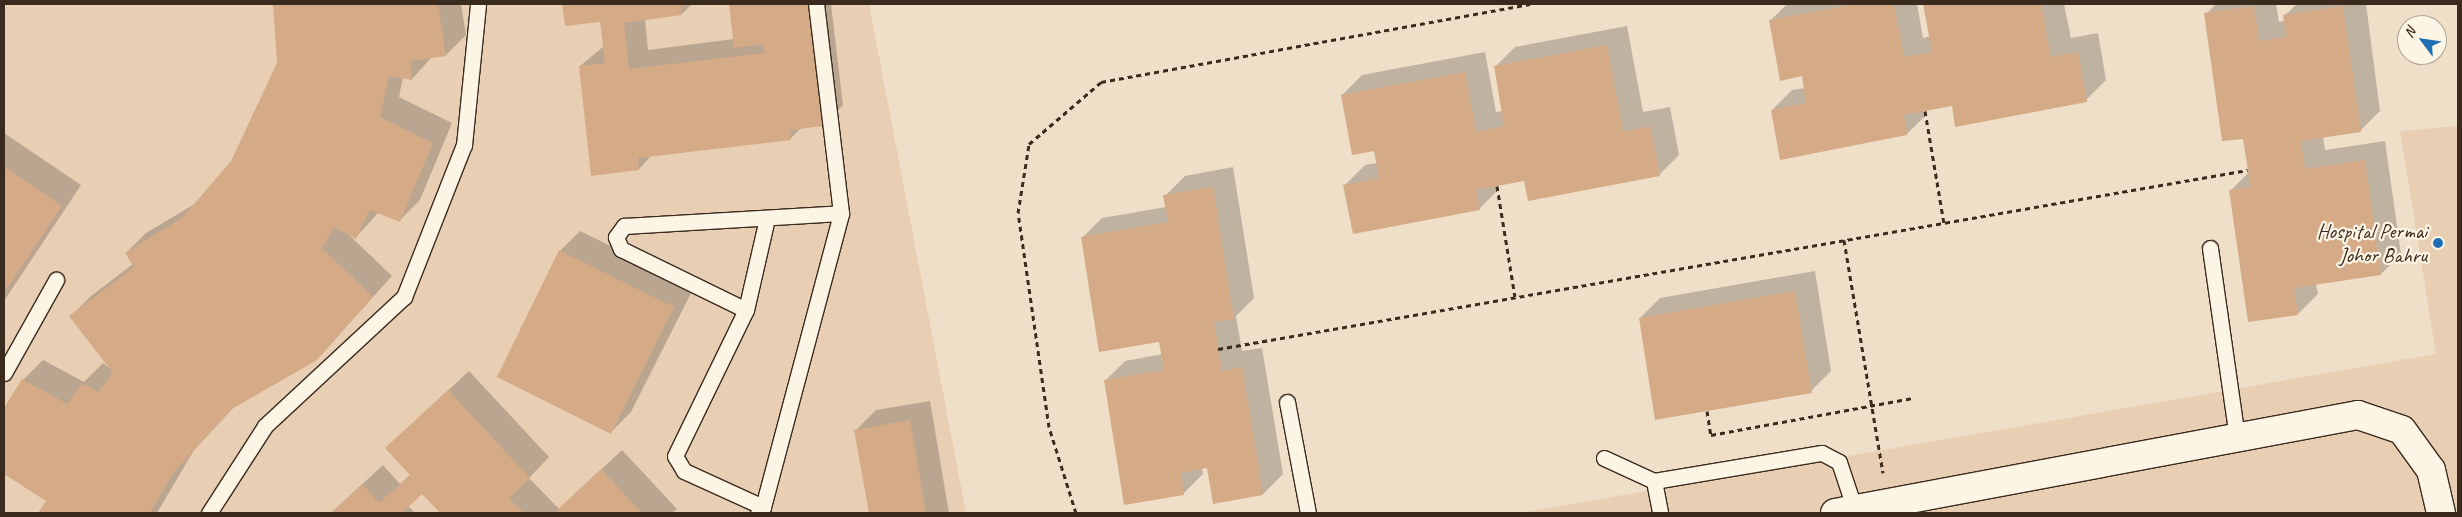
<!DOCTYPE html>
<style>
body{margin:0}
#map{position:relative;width:2462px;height:517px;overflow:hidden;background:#f0dfc8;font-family:Caveat,sans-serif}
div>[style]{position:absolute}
.built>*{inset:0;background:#e8cfb4}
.shadow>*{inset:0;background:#0003}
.building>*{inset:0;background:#d4ab86}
.path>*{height:3px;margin-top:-1.5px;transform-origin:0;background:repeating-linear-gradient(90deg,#3b2a1e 0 5px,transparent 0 9px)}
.roads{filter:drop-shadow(1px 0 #3b2a1e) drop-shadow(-1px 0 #3b2a1e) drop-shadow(0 1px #3b2a1e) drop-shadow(0 -1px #3b2a1e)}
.lane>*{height:15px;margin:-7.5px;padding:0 7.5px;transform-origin:7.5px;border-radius:7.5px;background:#fcf5e5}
.street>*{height:28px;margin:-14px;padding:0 14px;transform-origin:14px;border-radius:14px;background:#fcf5e5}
.dots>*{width:14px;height:14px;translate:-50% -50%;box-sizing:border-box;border:2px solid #fcf5e5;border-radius:50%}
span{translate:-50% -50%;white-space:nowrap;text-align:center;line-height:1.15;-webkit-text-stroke:4.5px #fcf5e5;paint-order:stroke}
.poi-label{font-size:21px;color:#3b2a1e}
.right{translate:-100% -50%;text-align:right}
.frame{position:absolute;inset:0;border:5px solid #3b2a1e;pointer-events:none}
.north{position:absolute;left:2397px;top:15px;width:50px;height:50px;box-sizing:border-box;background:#fcf5e5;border:1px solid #afa495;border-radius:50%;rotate:301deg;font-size:14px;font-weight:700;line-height:20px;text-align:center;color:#3b2a1e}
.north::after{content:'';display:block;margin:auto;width:18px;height:22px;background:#1f6fb2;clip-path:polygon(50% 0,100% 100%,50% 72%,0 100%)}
</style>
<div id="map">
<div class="built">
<div style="clip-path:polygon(4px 4px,869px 4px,966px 513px,4px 513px)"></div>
<div style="clip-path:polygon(2458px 126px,2458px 513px,1520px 513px,2436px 354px,2400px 131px)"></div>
</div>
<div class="shadow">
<div style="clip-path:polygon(274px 4px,461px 4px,466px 35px,446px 55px,432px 57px,412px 79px,403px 77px,399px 97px,452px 123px,420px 200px,400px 220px,379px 212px,356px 237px,348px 234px,392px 276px,316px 360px,235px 406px,194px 450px,157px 513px,40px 513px,48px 500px,4px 472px,4px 411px,23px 380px,43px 360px,84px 382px,103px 363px,110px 368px,71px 316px,91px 296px,133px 264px,126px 253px,146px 233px,198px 202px,232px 162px,278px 63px)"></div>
<div style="clip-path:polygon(564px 4px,692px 4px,682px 14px,645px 19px,648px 50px,734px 39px,730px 4px,831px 4px,843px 105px,823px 125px,802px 127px,790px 139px,652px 155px,639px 169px,580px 66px,604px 46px,601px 21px,566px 25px)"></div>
<div style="clip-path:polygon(1787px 4px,1917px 4px,1923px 38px,1930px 36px,1924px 4px,2064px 4px,2071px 38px,2098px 33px,2106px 80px,2086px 100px,1953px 105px,1926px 110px,1927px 114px,1907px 134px,1772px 110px,1792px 90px,1805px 88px,1803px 75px,1770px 21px)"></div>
<div style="clip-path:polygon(2216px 4px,2276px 4px,2279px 22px,2285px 21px,2284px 16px,2297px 4px,2366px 4px,2380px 111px,2360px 131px,2323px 136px,2325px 150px,2385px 141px,2401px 254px,2381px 274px,2316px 284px,2318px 294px,2298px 314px,2230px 191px,2249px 172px,2244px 137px,2206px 14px)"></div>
<div style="clip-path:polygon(1627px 26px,1643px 112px,1670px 107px,1679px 155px,1659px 175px,1525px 179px,1498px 184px,1499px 189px,1479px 209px,1345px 185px,1365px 165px,1377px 163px,1375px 149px,1342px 95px,1362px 75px,1485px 52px,1496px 112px,1503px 111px,1495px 67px,1515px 47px)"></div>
<div style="clip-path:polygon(4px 133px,81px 185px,4px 301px)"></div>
<div style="clip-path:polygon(1233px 167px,1254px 298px,1236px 316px,1242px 351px,1262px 348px,1283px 474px,1263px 494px,1208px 466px,1202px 468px,1203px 474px,1183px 494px,1105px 381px,1125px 361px,1163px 354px,1160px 340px,1082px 238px,1102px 218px,1166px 207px,1165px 196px,1185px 176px)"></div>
<div style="clip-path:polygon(580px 231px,694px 287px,631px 412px,611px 432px,560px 251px)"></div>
<div style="clip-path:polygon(1815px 271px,1831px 371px,1811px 391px,1640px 318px,1660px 298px)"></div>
<div style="clip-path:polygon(469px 371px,549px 457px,529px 478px,559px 509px,622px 450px,677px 509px,672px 513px,495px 513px,491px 510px,487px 513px,442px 513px,422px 492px,408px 506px,415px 513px,331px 513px,383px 465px,400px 484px,411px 474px,407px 429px)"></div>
<div style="clip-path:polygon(930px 401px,949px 513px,870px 513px,856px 430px,876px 410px)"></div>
</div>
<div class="building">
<div style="clip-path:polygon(273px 4px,438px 4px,446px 56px,410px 61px,412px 80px,389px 76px,380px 117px,433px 143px,400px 222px,370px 210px,356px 239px,334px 227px,322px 248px,373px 297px,317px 360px,232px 409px,174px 472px,150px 513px,38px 513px,46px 501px,4px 474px,4px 408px,22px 379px,67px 404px,82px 383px,98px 392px,113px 373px,69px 316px,134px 267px,125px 253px,182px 218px,231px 161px,277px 63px)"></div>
<div style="clip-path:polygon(562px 4px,681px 4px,682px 15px,624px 23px,629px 69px,764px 53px,763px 44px,734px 48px,729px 4px,809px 4px,823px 126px,790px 130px,791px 140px,638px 158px,639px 170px,591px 176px,579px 66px,605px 63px,600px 22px,565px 26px)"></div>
<div style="clip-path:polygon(1857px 4px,1894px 4px,1904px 57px,1932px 52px,1923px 4px,2041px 4px,2051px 57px,2078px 52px,2087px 102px,1955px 127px,1952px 106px,1904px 115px,1907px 135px,1780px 160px,1771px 110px,1806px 103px,1802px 76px,1780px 81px,1769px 20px)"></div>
<div style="clip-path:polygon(2254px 6px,2259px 41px,2286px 37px,2283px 15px,2343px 6px,2361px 132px,2301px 141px,2305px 169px,2365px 160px,2381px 275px,2294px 288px,2298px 315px,2248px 322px,2229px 190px,2250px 187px,2248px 170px,2243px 139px,2222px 141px,2204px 13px)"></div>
<div style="clip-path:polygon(1607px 45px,1623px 132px,1650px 126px,1660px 176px,1528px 201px,1524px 181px,1497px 186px,1476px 190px,1480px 210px,1353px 234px,1343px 185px,1379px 178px,1374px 151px,1352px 155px,1341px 95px,1465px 72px,1476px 132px,1504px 126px,1494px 66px)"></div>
<div style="clip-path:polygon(4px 166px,62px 206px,4px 293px)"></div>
<div style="clip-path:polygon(1213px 187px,1234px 319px,1214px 322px,1222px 371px,1242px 367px,1263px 495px,1213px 504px,1207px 468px,1181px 473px,1184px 495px,1124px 505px,1104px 380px,1164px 370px,1159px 342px,1099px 352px,1081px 237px,1168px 222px,1163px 195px)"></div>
<div style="clip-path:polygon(559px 250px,674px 307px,611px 434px,497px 377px)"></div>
<div style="clip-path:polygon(1795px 291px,1812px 393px,1655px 420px,1639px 318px)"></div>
<div style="clip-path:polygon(448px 390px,530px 478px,509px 498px,524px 513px,440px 513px,422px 494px,402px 513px,331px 513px,362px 484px,379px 503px,410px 475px,385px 448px)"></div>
<div style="clip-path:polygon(910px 420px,926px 513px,869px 513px,854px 430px)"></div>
<div style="clip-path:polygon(601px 469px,642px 513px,558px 513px,556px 511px)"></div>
</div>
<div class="path">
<div style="left:1925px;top:111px;width:114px;rotate:80.4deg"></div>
<div style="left:1497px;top:186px;width:112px;rotate:80.8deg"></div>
<div style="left:1844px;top:240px;width:236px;rotate:80.5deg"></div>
<div style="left:1218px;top:349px;width:1045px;rotate:-9.86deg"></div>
<div style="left:1707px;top:411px;width:24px;rotate:81deg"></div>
<div style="left:1711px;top:435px;width:205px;rotate:-10.4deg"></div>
<div style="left:1076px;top:513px;width:90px;rotate:-107.4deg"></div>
<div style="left:1049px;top:427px;width:216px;rotate:-98.2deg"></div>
<div style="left:1018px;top:213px;width:70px;rotate:-80.9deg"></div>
<div style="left:1029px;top:144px;width:95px;rotate:-40.7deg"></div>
<div style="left:1101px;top:82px;width:436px;rotate:-10.3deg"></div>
</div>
<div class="roads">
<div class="lane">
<div style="left:2210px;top:248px;width:192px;rotate:81.9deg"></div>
<div style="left:746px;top:310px;width:139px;rotate:-154deg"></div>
<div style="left:621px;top:249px;width:13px;rotate:-113deg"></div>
<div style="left:616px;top:237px;width:14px;rotate:-54deg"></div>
<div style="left:624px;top:226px;width:217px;rotate:-3.4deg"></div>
<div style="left:4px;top:373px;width:107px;rotate:-60.8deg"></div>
<div style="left:1287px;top:402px;width:113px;rotate:79.3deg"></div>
<div style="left:1604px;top:458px;width:55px;rotate:24.7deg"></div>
<div style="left:1654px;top:481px;width:170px;rotate:-9.5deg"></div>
<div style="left:1822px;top:453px;width:19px;rotate:28deg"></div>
<div style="left:1839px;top:462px;width:51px;rotate:71.6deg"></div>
<div style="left:1654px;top:481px;width:33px;rotate:79deg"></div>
<div style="left:763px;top:507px;width:87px;rotate:-155.5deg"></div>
<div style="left:684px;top:471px;width:17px;rotate:-121deg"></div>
<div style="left:675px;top:456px;width:162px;rotate:-64.1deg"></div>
<div style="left:746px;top:310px;width:94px;rotate:-77.1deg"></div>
<div style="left:209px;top:513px;width:103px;rotate:-57.2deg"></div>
<div style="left:265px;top:426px;width:190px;rotate:-42.9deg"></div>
<div style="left:404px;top:297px;width:163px;rotate:-68.5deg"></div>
<div style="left:464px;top:145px;width:142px;rotate:-84.3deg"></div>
<div style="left:758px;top:513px;width:8px;rotate:-50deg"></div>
<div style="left:763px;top:507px;width:304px;rotate:-75.1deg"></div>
<div style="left:841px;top:213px;width:210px;rotate:-96.8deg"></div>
</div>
<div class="street">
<div style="left:1835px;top:513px;width:532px;rotate:-10.61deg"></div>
<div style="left:2358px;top:415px;width:46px;rotate:18.8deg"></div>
<div style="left:2402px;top:430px;width:49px;rotate:54.1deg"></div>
<div style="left:2431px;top:470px;width:44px;rotate:76.9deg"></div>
</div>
</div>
<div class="dots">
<div style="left:2438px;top:243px;background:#1f6fb2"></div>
</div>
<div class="poi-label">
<span class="right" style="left:2427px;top:243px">Hospital Permai<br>Johor Bahru</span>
</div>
<div class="frame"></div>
<div class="north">N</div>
</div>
